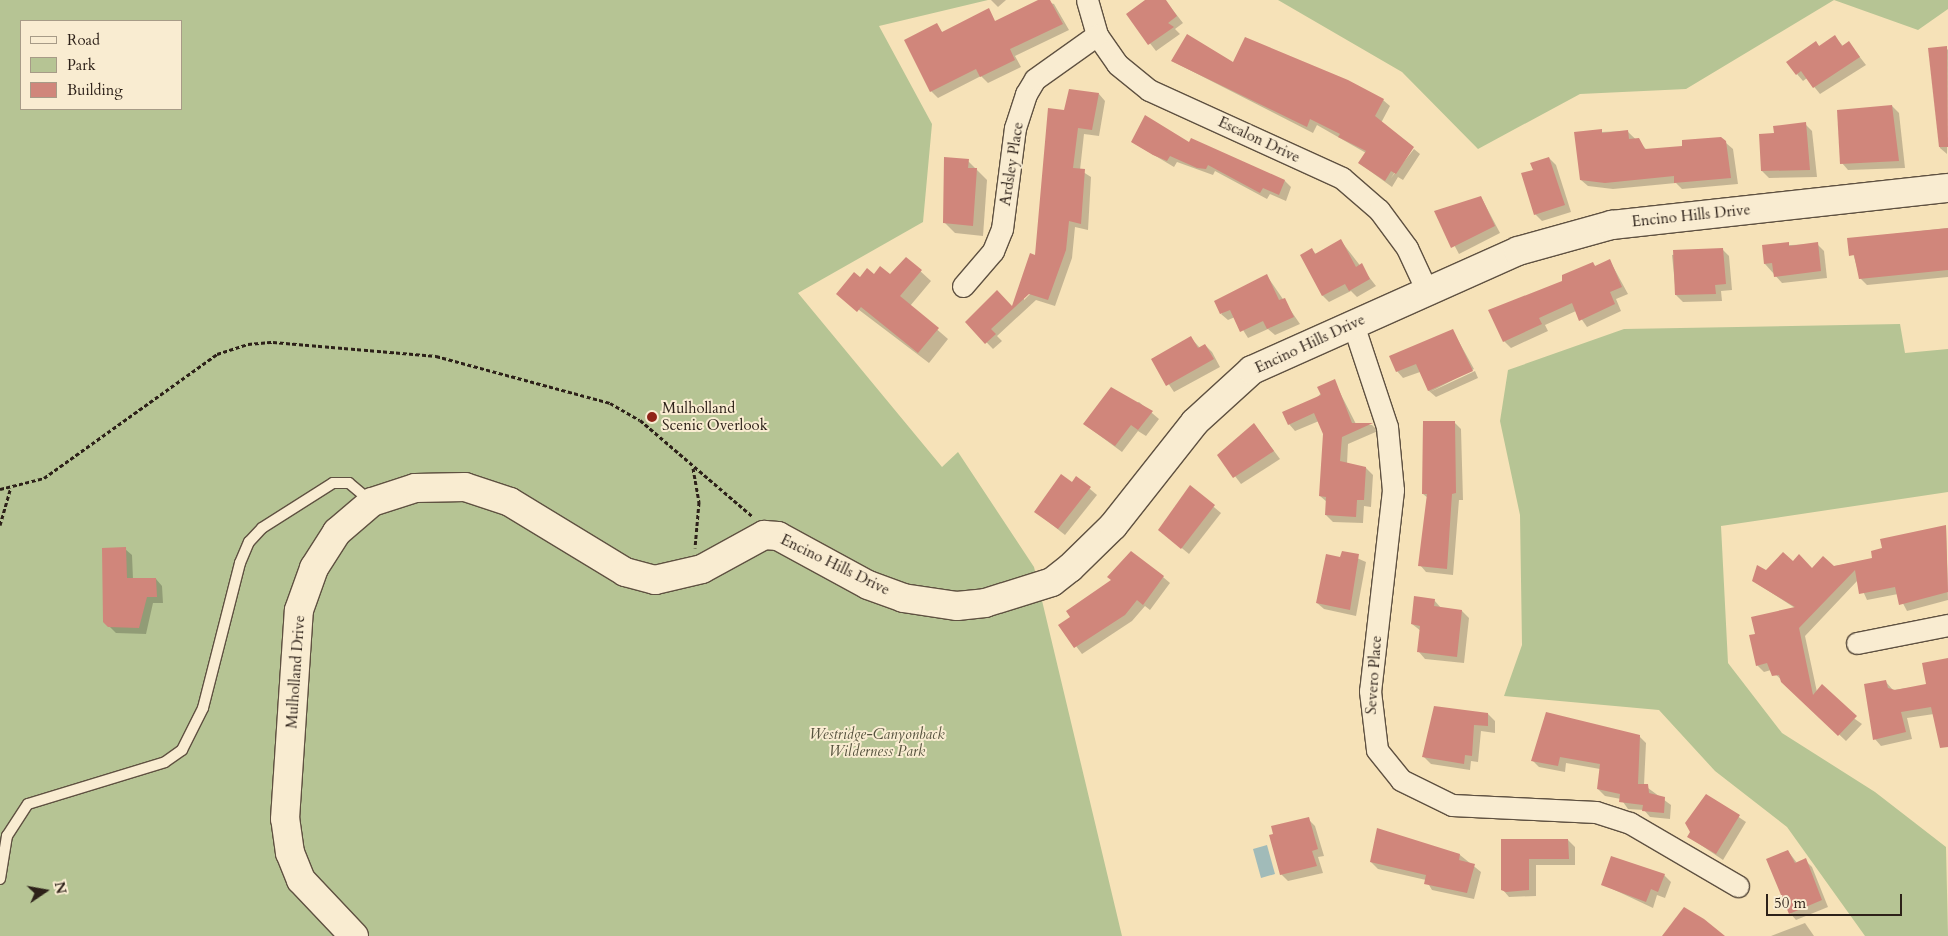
<!DOCTYPE html>
<style>
body{margin:0}
#map{position:relative;width:1948px;height:936px;overflow:hidden;background:#f6e2b8;font-family:Cardo,serif}
div>[style]{position:absolute}
.green>*{inset:0;background:#b6c494}
.water>*{inset:0;background:#a1bbb9}
.shadow>*{inset:0;background:#0003}
.building>*{inset:0;background:#d0867b}
.path>*{height:3px;margin-top:-1.5px;transform-origin:0;background:repeating-linear-gradient(90deg,#2d2119 0 4px,transparent 0 6.5px)}
.roads{filter:drop-shadow(1px 0 #5f5141) drop-shadow(-1px 0 #5f5141) drop-shadow(0 1px #5f5141) drop-shadow(0 -1px #5f5141)}
.service>*{height:10px;margin:-5px;padding:0 5px;transform-origin:5px;border-radius:5px;background:#f9ecd1}
.minor>*{height:21px;margin:-10.5px;padding:0 10.5px;transform-origin:10.5px;border-radius:10.5px;background:#f9ecd1}
.secondary>*{height:28px;margin:-14px;padding:0 14px;transform-origin:14px;border-radius:14px;background:#f9ecd1}
.dots>*{width:14px;height:14px;translate:-50% -50%;box-sizing:border-box;border:2px solid #f9ecd1;border-radius:50%}
span{translate:-50% -50%;white-space:nowrap;text-align:center;line-height:1.15;-webkit-text-stroke:4px #f9ecd1;paint-order:stroke}
.street-label{font-size:15px;color:#2d2119}
.poi-label{font-size:15px;color:#2d2119}
.left{translate:0 -50%;text-align:left}
.park-label{font-size:15px;color:#56523e;font-style:italic}
.legend{position:absolute;left:20px;top:20px;width:162px;height:90px;box-sizing:border-box;background:#f9ecd1;border:1px solid #a79b87;margin:0;padding:6px 9px;list-style:none;font-size:15px;color:#2d2119}
.legend li{display:flex;align-items:center;gap:10px;height:25px}
.legend b{width:25px;border:1px solid #a79b87}
.north{position:absolute;left:20px;top:866px;width:50px;height:50px;-webkit-text-stroke:4px #f9ecd1;paint-order:stroke;rotate:78deg;font-size:14px;font-weight:700;line-height:20px;text-align:center;color:#2d2119}
.north::after{content:'';display:block;margin:auto;width:18px;height:22px;background:#2d2119;clip-path:polygon(50% 0,100% 100%,50% 72%,0 100%)}
.scale{position:absolute;left:1766px;top:894px;width:136px;height:22px;box-sizing:border-box;border:2px solid #2d2119;border-top:0;padding-left:6px;font-size:15px;line-height:18px;white-space:nowrap;color:#2d2119;-webkit-text-stroke:4px #f9ecd1;paint-order:stroke}
</style>
<div id="map">
<div class="green">
<div style="clip-path:polygon(evenodd,0 0,988px 0,879px 26px,932px 124px,923px 222px,798px 293px,942px 467px,958px 452px,1034px 567px,1122px 936px,0 936px,0 0,21px 21px,181px 21px,181px 109px,21px 109px,21px 21px)"></div>
<div style="clip-path:polygon(1278px 0,1948px 0,1948px 9px,1918px 30px,1834px 0,1686px 89px,1580px 94px,1478px 149px,1402px 72px)"></div>
<div style="clip-path:polygon(1900px 324px,1905px 353px,1948px 349px,1948px 492px,1721px 526px,1728px 663px,1782px 733px,1875px 792px,1946px 847px,1948px 936px,1865px 936px,1787px 827px,1715px 771px,1659px 710px,1504px 696px,1522px 645px,1520px 515px,1500px 421px,1508px 370px,1624px 329px)"></div>
</div>
<div class="water">
<div style="clip-path:polygon(1267px 845px,1275px 874px,1261px 878px,1253px 849px)"></div>
</div>
<div class="shadow">
<div style="clip-path:polygon(991px 0,1006px 0,998px 7px)"></div>
<div style="clip-path:polygon(1041px 0,1054px 4px,1069px 30px,1015px 56px,1021px 67px,988px 83px,981px 76px,938px 98px,931px 91px,937px 25px,950px 44px)"></div>
<div style="clip-path:polygon(1147px 0,1165px 0,1183px 23px,1175px 29px,1180px 34px,1156px 51px,1127px 14px)"></div>
<div style="clip-path:polygon(1835px 37px,1843px 46px,1849px 43px,1866px 65px,1820px 94px,1807px 78px,1803px 81px,1797px 74px,1816px 43px,1820px 47px)"></div>
<div style="clip-path:polygon(1946px 48px,1948px 50px,1947px 154px,1940px 148px,1930px 49px)"></div>
<div style="clip-path:polygon(1172px 61px,1234px 64px,1383px 100px,1390px 106px,1381px 123px,1412px 147px,1391px 178px,1414px 149px,1420px 154px,1403px 180px,1398px 177px,1392px 187px,1359px 163px,1366px 153px,1317px 125px,1313px 133px)"></div>
<div style="clip-path:polygon(evenodd,1099px 94px,1105px 101px,1099px 136px,1084px 134px,1080px 170px,1091px 177px,1088px 230px,1075px 227px,1072px 258px,1055px 306px,1036px 300px,997px 336px,1002px 341px,993px 349px,967px 322px,1013px 308px,1036px 257px,1065px 111px,1099px 94px,1034px 290px,1024px 300px,1024px 296px,1034px 290px)"></div>
<div style="clip-path:polygon(1892px 106px,1899px 113px,1905px 168px,1848px 170px,1842px 163px)"></div>
<div style="clip-path:polygon(1805px 124px,1812px 131px,1817px 177px,1769px 178px,1762px 171px,1775px 134px)"></div>
<div style="clip-path:polygon(1627px 131px,1647px 150px,1726px 143px,1733px 149px,1738px 184px,1682px 189px,1676px 183px,1613px 189px,1588px 186px,1581px 180px,1576px 133px)"></div>
<div style="clip-path:polygon(1132px 142px,1190px 144px,1285px 181px,1291px 187px,1286px 201px,1270px 194px,1267px 199px,1215px 171px,1213px 175px,1177px 162px,1174px 167px)"></div>
<div style="clip-path:polygon(1549px 158px,1556px 165px,1571px 212px,1542px 221px,1535px 214px,1534px 171px)"></div>
<div style="clip-path:polygon(968px 161px,987px 180px,983px 236px,955px 233px,945px 223px)"></div>
<div style="clip-path:polygon(1481px 197px,1500px 233px,1459px 254px,1436px 211px)"></div>
<div style="clip-path:polygon(1948px 228px,1948px 277px,1867px 285px,1860px 278px,1849px 239px)"></div>
<div style="clip-path:polygon(1341px 241px,1376px 286px,1357px 297px,1351px 291px,1329px 302px,1323px 296px,1312px 250px,1316px 254px)"></div>
<div style="clip-path:polygon(1817px 244px,1824px 251px,1827px 278px,1782px 283px,1765px 264px,1763px 246px)"></div>
<div style="clip-path:polygon(1722px 249px,1729px 256px,1732px 290px,1721px 291px,1722px 301px,1683px 302px,1676px 295px,1672px 255px)"></div>
<div style="clip-path:polygon(906px 258px,931px 281px,910px 306px,948px 339px,929px 363px,838px 294px,860px 279px,890px 276px)"></div>
<div style="clip-path:polygon(1610px 261px,1628px 294px,1616px 299px,1621px 311px,1587px 327px,1576px 311px,1545px 325px,1548px 331px,1511px 348px,1504px 341px,1564px 282px,1592px 263px,1596px 267px)"></div>
<div style="clip-path:polygon(1267px 276px,1300px 324px,1275px 335px,1268px 329px,1248px 338px,1235px 317px,1228px 320px,1221px 314px)"></div>
<div style="clip-path:polygon(1453px 331px,1474px 369px,1430px 392px,1475px 371px,1478px 378px,1436px 397px,1429px 391px,1420px 372px,1403px 378px,1397px 371px)"></div>
<div style="clip-path:polygon(1191px 338px,1200px 348px,1205px 345px,1212px 352px,1220px 367px,1174px 392px,1152px 359px)"></div>
<div style="clip-path:polygon(1334px 381px,1356px 424px,1372px 425px,1378px 431px,1348px 444px,1347px 464px,1366px 468px,1373px 475px,1371px 507px,1364px 506px,1363px 523px,1333px 522px,1326px 515px,1327px 502px,1320px 496px,1325px 433px,1319px 421px,1295px 431px,1289px 424px)"></div>
<div style="clip-path:polygon(1139px 402px,1159px 419px,1146px 436px,1138px 431px,1122px 452px,1084px 424px)"></div>
<div style="clip-path:polygon(1454px 422px,1461px 429px,1463px 500px,1459px 500px,1453px 575px,1426px 572px,1420px 565px,1428px 498px,1423px 494px)"></div>
<div style="clip-path:polygon(1254px 424px,1280px 459px,1241px 484px,1219px 455px)"></div>
<div style="clip-path:polygon(1077px 478px,1097px 495px,1065px 535px,1036px 512px)"></div>
<div style="clip-path:polygon(1190px 487px,1221px 513px,1189px 554px,1160px 530px)"></div>
<div style="clip-path:polygon(1946px 526px,1948px 600px,1907px 611px,1898px 594px,1867px 600px,1858px 580px,1805px 636px,1817px 692px,1862px 724px,1846px 741px,1771px 670px,1764px 672px,1757px 665px,1756px 635px,1795px 608px,1753px 581px,1793px 562px,1812px 570px,1874px 559px)"></div>
<div style="clip-path:polygon(125px 549px,132px 555px,133px 579px,156px 579px,162px 586px,163px 603px,153px 603px,146px 634px,116px 633px,104px 621px)"></div>
<div style="clip-path:polygon(1343px 552px,1366px 562px,1356px 616px,1324px 609px,1317px 603px)"></div>
<div style="clip-path:polygon(1163px 577px,1170px 583px,1150px 610px,1145px 606px,1132px 621px,1082px 654px,1060px 625px)"></div>
<div style="clip-path:polygon(1434px 600px,1441px 608px,1462px 611px,1469px 618px,1464px 663px,1425px 659px,1419px 652px,1421px 631px,1412px 624px)"></div>
<div style="clip-path:polygon(1948px 660px,1948px 730px,1934px 714px,1907px 718px,1912px 739px,1881px 746px,1875px 739px,1885px 681px,1893px 690px,1928px 685px)"></div>
<div style="clip-path:polygon(1488px 714px,1495px 721px,1495px 733px,1481px 731px,1478px 762px,1471px 761px,1470px 770px,1431px 764px,1424px 757px)"></div>
<div style="clip-path:polygon(1639px 736px,1646px 743px,1644px 785px,1671px 805px,1670px 819px,1650px 817px,1644px 810px,1628px 809px,1621px 799px,1605px 796px,1598px 789px,1600px 769px,1566px 763px,1565px 772px,1539px 767px,1532px 760px)"></div>
<div style="clip-path:polygon(1706px 795px,1746px 822px,1723px 860px,1689px 837px)"></div>
<div style="clip-path:polygon(1308px 819px,1315px 826px,1324px 856px,1318px 857px,1323px 873px,1288px 881px,1281px 874px)"></div>
<div style="clip-path:polygon(1568px 840px,1575px 847px,1575px 865px,1536px 865px,1536px 896px,1509px 897px,1503px 890px,1502px 841px)"></div>
<div style="clip-path:polygon(1788px 851px,1797px 863px,1805px 860px,1812px 867px,1828px 907px,1796px 920px,1790px 913px)"></div>
<div style="clip-path:polygon(1460px 855px,1481px 872px,1474px 899px,1432px 890px,1426px 880px,1378px 869px,1371px 862px)"></div>
<div style="clip-path:polygon(1664px 875px,1671px 882px,1665px 898px,1657px 895px,1653px 908px,1602px 884px)"></div>
<div style="clip-path:polygon(1805px 923px,1814px 936px,1771px 936px)"></div>
</div>
<div class="building">
<div style="clip-path:polygon(1038px 0,1050px 0,1063px 24px,1010px 49px,1015px 60px,980px 77px,976px 69px,930px 92px,904px 40px,937px 23px,942px 32px,989px 8px,995px 21px)"></div>
<div style="clip-path:polygon(1145px 0,1166px 0,1177px 16px,1168px 23px,1174px 27px,1148px 45px,1126px 14px)"></div>
<div style="clip-path:polygon(1187px 34px,1233px 62px,1245px 37px,1348px 80px,1384px 99px,1375px 116px,1414px 147px,1396px 174px,1391px 171px,1385px 181px,1358px 163px,1366px 151px,1338px 137px,1340px 134px,1310px 119px,1307px 127px,1171px 61px)"></div>
<div style="clip-path:polygon(1835px 35px,1842px 46px,1849px 41px,1860px 57px,1813px 88px,1801px 71px,1796px 75px,1786px 62px,1816px 41px,1819px 46px)"></div>
<div style="clip-path:polygon(1947px 46px,1948px 147px,1939px 147px,1928px 48px)"></div>
<div style="clip-path:polygon(1069px 89px,1099px 93px,1092px 130px,1078px 128px,1073px 168px,1085px 169px,1081px 224px,1069px 221px,1066px 250px,1048px 300px,1029px 294px,991px 329px,996px 334px,985px 344px,965px 322px,997px 290px,1012px 306px,1030px 253px,1035px 255px,1048px 108px,1064px 110px)"></div>
<div style="clip-path:polygon(1892px 105px,1899px 161px,1840px 164px,1837px 110px)"></div>
<div style="clip-path:polygon(1145px 115px,1189px 142px,1191px 138px,1285px 180px,1279px 195px,1263px 188px,1260px 193px,1208px 165px,1206px 169px,1197px 168px,1170px 156px,1167px 161px,1153px 155px,1131px 142px)"></div>
<div style="clip-path:polygon(1806px 122px,1810px 170px,1761px 171px,1759px 134px,1774px 133px,1773px 126px)"></div>
<div style="clip-path:polygon(1602px 129px,1602px 133px,1628px 130px,1629px 139px,1639px 138px,1645px 149px,1682px 146px,1682px 140px,1721px 137px,1726px 141px,1731px 178px,1674px 183px,1674px 176px,1605px 183px,1580px 180px,1574px 132px)"></div>
<div style="clip-path:polygon(944px 157px,969px 159px,968px 168px,977px 168px,973px 226px,943px 223px)"></div>
<div style="clip-path:polygon(1549px 157px,1565px 205px,1534px 215px,1521px 173px,1533px 170px,1530px 163px)"></div>
<div style="clip-path:polygon(1481px 196px,1495px 226px,1451px 248px,1434px 211px)"></div>
<div style="clip-path:polygon(1948px 228px,1948px 270px,1859px 279px,1854px 255px,1849px 256px,1847px 238px)"></div>
<div style="clip-path:polygon(1341px 239px,1356px 267px,1362px 263px,1370px 279px,1349px 291px,1345px 284px,1322px 296px,1300px 255px,1312px 248px,1315px 254px)"></div>
<div style="clip-path:polygon(1789px 242px,1789px 246px,1818px 242px,1821px 271px,1774px 277px,1772px 263px,1764px 264px,1762px 245px)"></div>
<div style="clip-path:polygon(1723px 248px,1726px 284px,1715px 285px,1716px 294px,1675px 295px,1673px 250px)"></div>
<div style="clip-path:polygon(906px 257px,922px 270px,900px 296px,939px 328px,918px 353px,861px 307px,857px 312px,836px 294px,854px 272px,860px 277px,867px 268px,874px 274px,880px 266px,890px 274px)"></div>
<div style="clip-path:polygon(1610px 259px,1622px 287px,1610px 292px,1615px 304px,1579px 321px,1572px 303px,1539px 318px,1542px 324px,1503px 342px,1488px 310px,1562px 281px,1562px 275px,1593px 262px,1595px 266px)"></div>
<div style="clip-path:polygon(1267px 274px,1279px 300px,1285px 298px,1294px 317px,1267px 329px,1263px 321px,1240px 332px,1230px 310px,1220px 314px,1214px 301px)"></div>
<div style="clip-path:polygon(1453px 329px,1473px 371px,1428px 391px,1416px 364px,1396px 372px,1389px 356px)"></div>
<div style="clip-path:polygon(1191px 336px,1198px 348px,1205px 344px,1214px 359px,1166px 386px,1151px 359px)"></div>
<div style="clip-path:polygon(1335px 379px,1352px 423px,1373px 423px,1342px 437px,1340px 461px,1366px 467px,1364px 500px,1357px 500px,1356px 517px,1325px 515px,1326px 497px,1319px 496px,1323px 434px,1314px 413px,1288px 425px,1282px 412px,1321px 395px,1317px 387px)"></div>
<div style="clip-path:polygon(1111px 387px,1153px 411px,1138px 430px,1131px 425px,1115px 446px,1083px 424px)"></div>
<div style="clip-path:polygon(1423px 421px,1455px 421px,1456px 493px,1452px 494px,1447px 569px,1418px 566px,1427px 494px,1422px 494px)"></div>
<div style="clip-path:polygon(1254px 423px,1274px 451px,1233px 478px,1217px 455px)"></div>
<div style="clip-path:polygon(1061px 474px,1072px 482px,1076px 476px,1091px 487px,1058px 529px,1034px 512px)"></div>
<div style="clip-path:polygon(1190px 485px,1215px 505px,1181px 549px,1158px 530px)"></div>
<div style="clip-path:polygon(1946px 525px,1948px 592px,1899px 605px,1895px 587px,1859px 594px,1855px 570px,1799px 628px,1813px 695px,1822px 684px,1857px 716px,1838px 736px,1781px 682px,1779px 675px,1772px 676px,1767px 663px,1756px 666px,1749px 635px,1755px 634px,1751px 617px,1795px 607px,1752px 581px,1757px 565px,1766px 570px,1783px 552px,1793px 561px,1799px 554px,1812px 568px,1823px 556px,1834px 566px,1872px 558px,1871px 551px,1882px 548px,1880px 539px)"></div>
<div style="clip-path:polygon(126px 547px,127px 578px,156px 578px,157px 597px,147px 597px,139px 628px,108px 627px,103px 622px,102px 548px)"></div>
<div style="clip-path:polygon(1131px 551px,1164px 576px,1143px 605px,1137px 600px,1125px 615px,1074px 648px,1058px 625px,1070px 617px,1066px 611px,1111px 580px,1107px 577px)"></div>
<div style="clip-path:polygon(1342px 551px,1359px 554px,1350px 610px,1316px 603px,1326px 554px,1340px 557px)"></div>
<div style="clip-path:polygon(1414px 596px,1435px 599px,1434px 606px,1462px 610px,1457px 657px,1417px 652px,1420px 626px,1411px 624px)"></div>
<div style="clip-path:polygon(1948px 658px,1948px 747px,1940px 748px,1931px 707px,1901px 712px,1906px 732px,1873px 740px,1864px 684px,1886px 680px,1888px 688px,1895px 690px,1926px 684px,1922px 663px)"></div>
<div style="clip-path:polygon(1434px 706px,1488px 713px,1488px 726px,1474px 725px,1472px 756px,1465px 755px,1464px 764px,1422px 757px)"></div>
<div style="clip-path:polygon(1546px 712px,1640px 735px,1638px 784px,1648px 784px,1649px 793px,1665px 797px,1664px 813px,1642px 811px,1643px 805px,1619px 802px,1620px 794px,1597px 789px,1600px 764px,1560px 757px,1558px 766px,1531px 761px)"></div>
<div style="clip-path:polygon(1706px 794px,1740px 815px,1716px 854px,1687px 837px,1690px 832px,1685px 823px)"></div>
<div style="clip-path:polygon(1309px 817px,1318px 849px,1312px 851px,1317px 866px,1280px 875px,1269px 835px,1273px 834px,1271px 826px)"></div>
<div style="clip-path:polygon(1377px 828px,1460px 854px,1459px 860px,1475px 864px,1467px 893px,1424px 884px,1426px 875px,1370px 862px)"></div>
<div style="clip-path:polygon(1501px 839px,1568px 839px,1569px 859px,1529px 859px,1529px 890px,1506px 892px,1501px 890px)"></div>
<div style="clip-path:polygon(1788px 850px,1795px 863px,1806px 858px,1822px 900px,1789px 914px,1766px 859px)"></div>
<div style="clip-path:polygon(1611px 856px,1665px 874px,1658px 892px,1651px 889px,1646px 902px,1601px 885px)"></div>
<div style="clip-path:polygon(1684px 907px,1704px 919px,1725px 936px,1662px 936px)"></div>
</div>
<div class="path">
<div style="left:693px;top:468px;width:35px;rotate:80deg"></div>
<div style="left:699px;top:502px;width:46px;rotate:95deg"></div>
<div style="left:0;top:489px;width:45px;rotate:-14deg"></div>
<div style="left:44px;top:478px;width:213px;rotate:-35.6deg"></div>
<div style="left:217px;top:354px;width:33px;rotate:-18deg"></div>
<div style="left:248px;top:344px;width:25px;rotate:-5deg"></div>
<div style="left:273px;top:342px;width:164px;rotate:4.9deg"></div>
<div style="left:436px;top:356px;width:180px;rotate:15.1deg"></div>
<div style="left:610px;top:403px;width:34px;rotate:30deg"></div>
<div style="left:640px;top:420px;width:149px;rotate:40.6deg"></div>
<div style="left:0;top:525px;width:37px;rotate:-74deg"></div>
</div>
<div class="roads">
<div class="service">
<div style="left:0;top:879px;width:44px;rotate:-80.8deg"></div>
<div style="left:7px;top:836px;width:38px;rotate:-57deg"></div>
<div style="left:28px;top:804px;width:143px;rotate:-17deg"></div>
<div style="left:165px;top:762px;width:21px;rotate:-35deg"></div>
<div style="left:182px;top:750px;width:47px;rotate:-63.4deg"></div>
<div style="left:203px;top:708px;width:150px;rotate:-75.7deg"></div>
<div style="left:240px;top:563px;width:23px;rotate:-67deg"></div>
<div style="left:249px;top:542px;width:19px;rotate:-47deg"></div>
<div style="left:262px;top:528px;width:84px;rotate:-32.4deg"></div>
<div style="left:333px;top:483px;width:16px"></div>
<div style="left:349px;top:483px;width:30px;rotate:40deg"></div>
</div>
<div class="minor">
<div style="left:1087px;top:0;width:36px;rotate:74deg"></div>
<div style="left:1097px;top:35px;width:35px;rotate:55deg"></div>
<div style="left:1117px;top:64px;width:41px;rotate:39.1deg"></div>
<div style="left:1149px;top:90px;width:212px;rotate:24.5deg"></div>
<div style="left:1342px;top:178px;width:49px;rotate:40.9deg"></div>
<div style="left:1379px;top:210px;width:47px;rotate:53.6deg"></div>
<div style="left:1407px;top:248px;width:47px;rotate:65.1deg"></div>
<div style="left:963px;top:286px;width:46px;rotate:-49.4deg"></div>
<div style="left:993px;top:251px;width:24px;rotate:-68deg"></div>
<div style="left:1002px;top:229px;width:102px;rotate:-82.7deg"></div>
<div style="left:1015px;top:128px;width:36px;rotate:-72deg"></div>
<div style="left:1026px;top:94px;width:17px;rotate:-59deg"></div>
<div style="left:1035px;top:79px;width:76px;rotate:-35.4deg"></div>
<div style="left:1353px;top:324px;width:108px;rotate:71.7deg"></div>
<div style="left:1387px;top:427px;width:63px;rotate:84.6deg"></div>
<div style="left:1393px;top:490px;width:202px;rotate:96.5deg"></div>
<div style="left:1370px;top:691px;width:59px;rotate:83.2deg"></div>
<div style="left:1377px;top:750px;width:38px;rotate:51deg"></div>
<div style="left:1401px;top:780px;width:57px;rotate:26.1deg"></div>
<div style="left:1452px;top:805px;width:144px;rotate:2.8deg"></div>
<div style="left:1596px;top:812px;width:36px;rotate:18deg"></div>
<div style="left:1630px;top:823px;width:125px;rotate:30.3deg"></div>
<div style="left:1857px;top:643px;width:93px;rotate:-11.2deg"></div>
</div>
<div class="secondary">
<div style="left:354px;top:936px;width:77px;rotate:-133.4deg"></div>
<div style="left:301px;top:880px;width:29px;rotate:-112deg"></div>
<div style="left:290px;top:853px;width:34px;rotate:-98deg"></div>
<div style="left:285px;top:819px;width:209px;rotate:-86.2deg"></div>
<div style="left:299px;top:610px;width:45px;rotate:-70.3deg"></div>
<div style="left:314px;top:568px;width:43px;rotate:-57.4deg"></div>
<div style="left:337px;top:532px;width:46px;rotate:-40.6deg"></div>
<div style="left:372px;top:502px;width:45px;rotate:-18deg"></div>
<div style="left:415px;top:488px;width:50px;rotate:-1.1deg"></div>
<div style="left:465px;top:487px;width:47px;rotate:18.4deg"></div>
<div style="left:510px;top:502px;width:135px;rotate:31.3deg"></div>
<div style="left:625px;top:572px;width:31px;rotate:15deg"></div>
<div style="left:655px;top:580px;width:48px;rotate:-13.2deg"></div>
<div style="left:702px;top:569px;width:71px;rotate:-28.7deg"></div>
<div style="left:764px;top:535px;width:14px;rotate:4deg"></div>
<div style="left:778px;top:536px;width:102px;rotate:28.6deg"></div>
<div style="left:868px;top:585px;width:37px;rotate:20deg"></div>
<div style="left:903px;top:598px;width:55px;rotate:8.4deg"></div>
<div style="left:957px;top:606px;width:28px;rotate:-6deg"></div>
<div style="left:985px;top:603px;width:70px;rotate:-17.4deg"></div>
<div style="left:1052px;top:582px;width:23px;rotate:-38deg"></div>
<div style="left:1070px;top:568px;width:60px;rotate:-44.3deg"></div>
<div style="left:1113px;top:526px;width:132px;rotate:-51.7deg"></div>
<div style="left:1195px;top:422px;width:77px;rotate:-42.4deg"></div>
<div style="left:1252px;top:370px;width:291px;rotate:-24.1deg"></div>
<div style="left:1518px;top:251px;width:98px;rotate:-15.5deg"></div>
<div style="left:1612px;top:225px;width:338px;rotate:-6.3deg"></div>
</div>
</div>
<div class="dots">
<div style="left:652px;top:417px;background:#8f2418"></div>
</div>
<div class="street-label">
<span style="left:1259px;top:140px;rotate:25deg">Escalon Drive</span>
<span style="left:1012px;top:164px;rotate:-81deg">Ardsley Place</span>
<span style="left:1691px;top:216px;rotate:-6deg">Encino Hills Drive</span>
<span style="left:1310px;top:344px;rotate:-25deg">Encino Hills Drive</span>
<span style="left:835px;top:565px;rotate:26deg">Encino Hills Drive</span>
<span style="left:296px;top:672px;rotate:-86deg">Mulholland Drive</span>
<span style="left:1374px;top:675px;rotate:-86deg">Severo Place</span>
</div>
<div class="poi-label">
<span class="left" style="left:662px;top:417px">Mulholland<br>Scenic Overlook</span>
</div>
<div class="park-label">
<span style="left:877px;top:743px">Westridge-Canyonback<br>Wilderness Park</span>
</div>
<ul class="legend">
<li><b style="height:6px;background:#f9ecd1"></b>Road</li>
<li><b style="height:14px;background:#b6c494"></b>Park</li>
<li><b style="height:14px;background:#d0867b"></b>Building</li>
</ul>
<div class="north">N</div>
<div class="scale">50 m</div>
</div>
